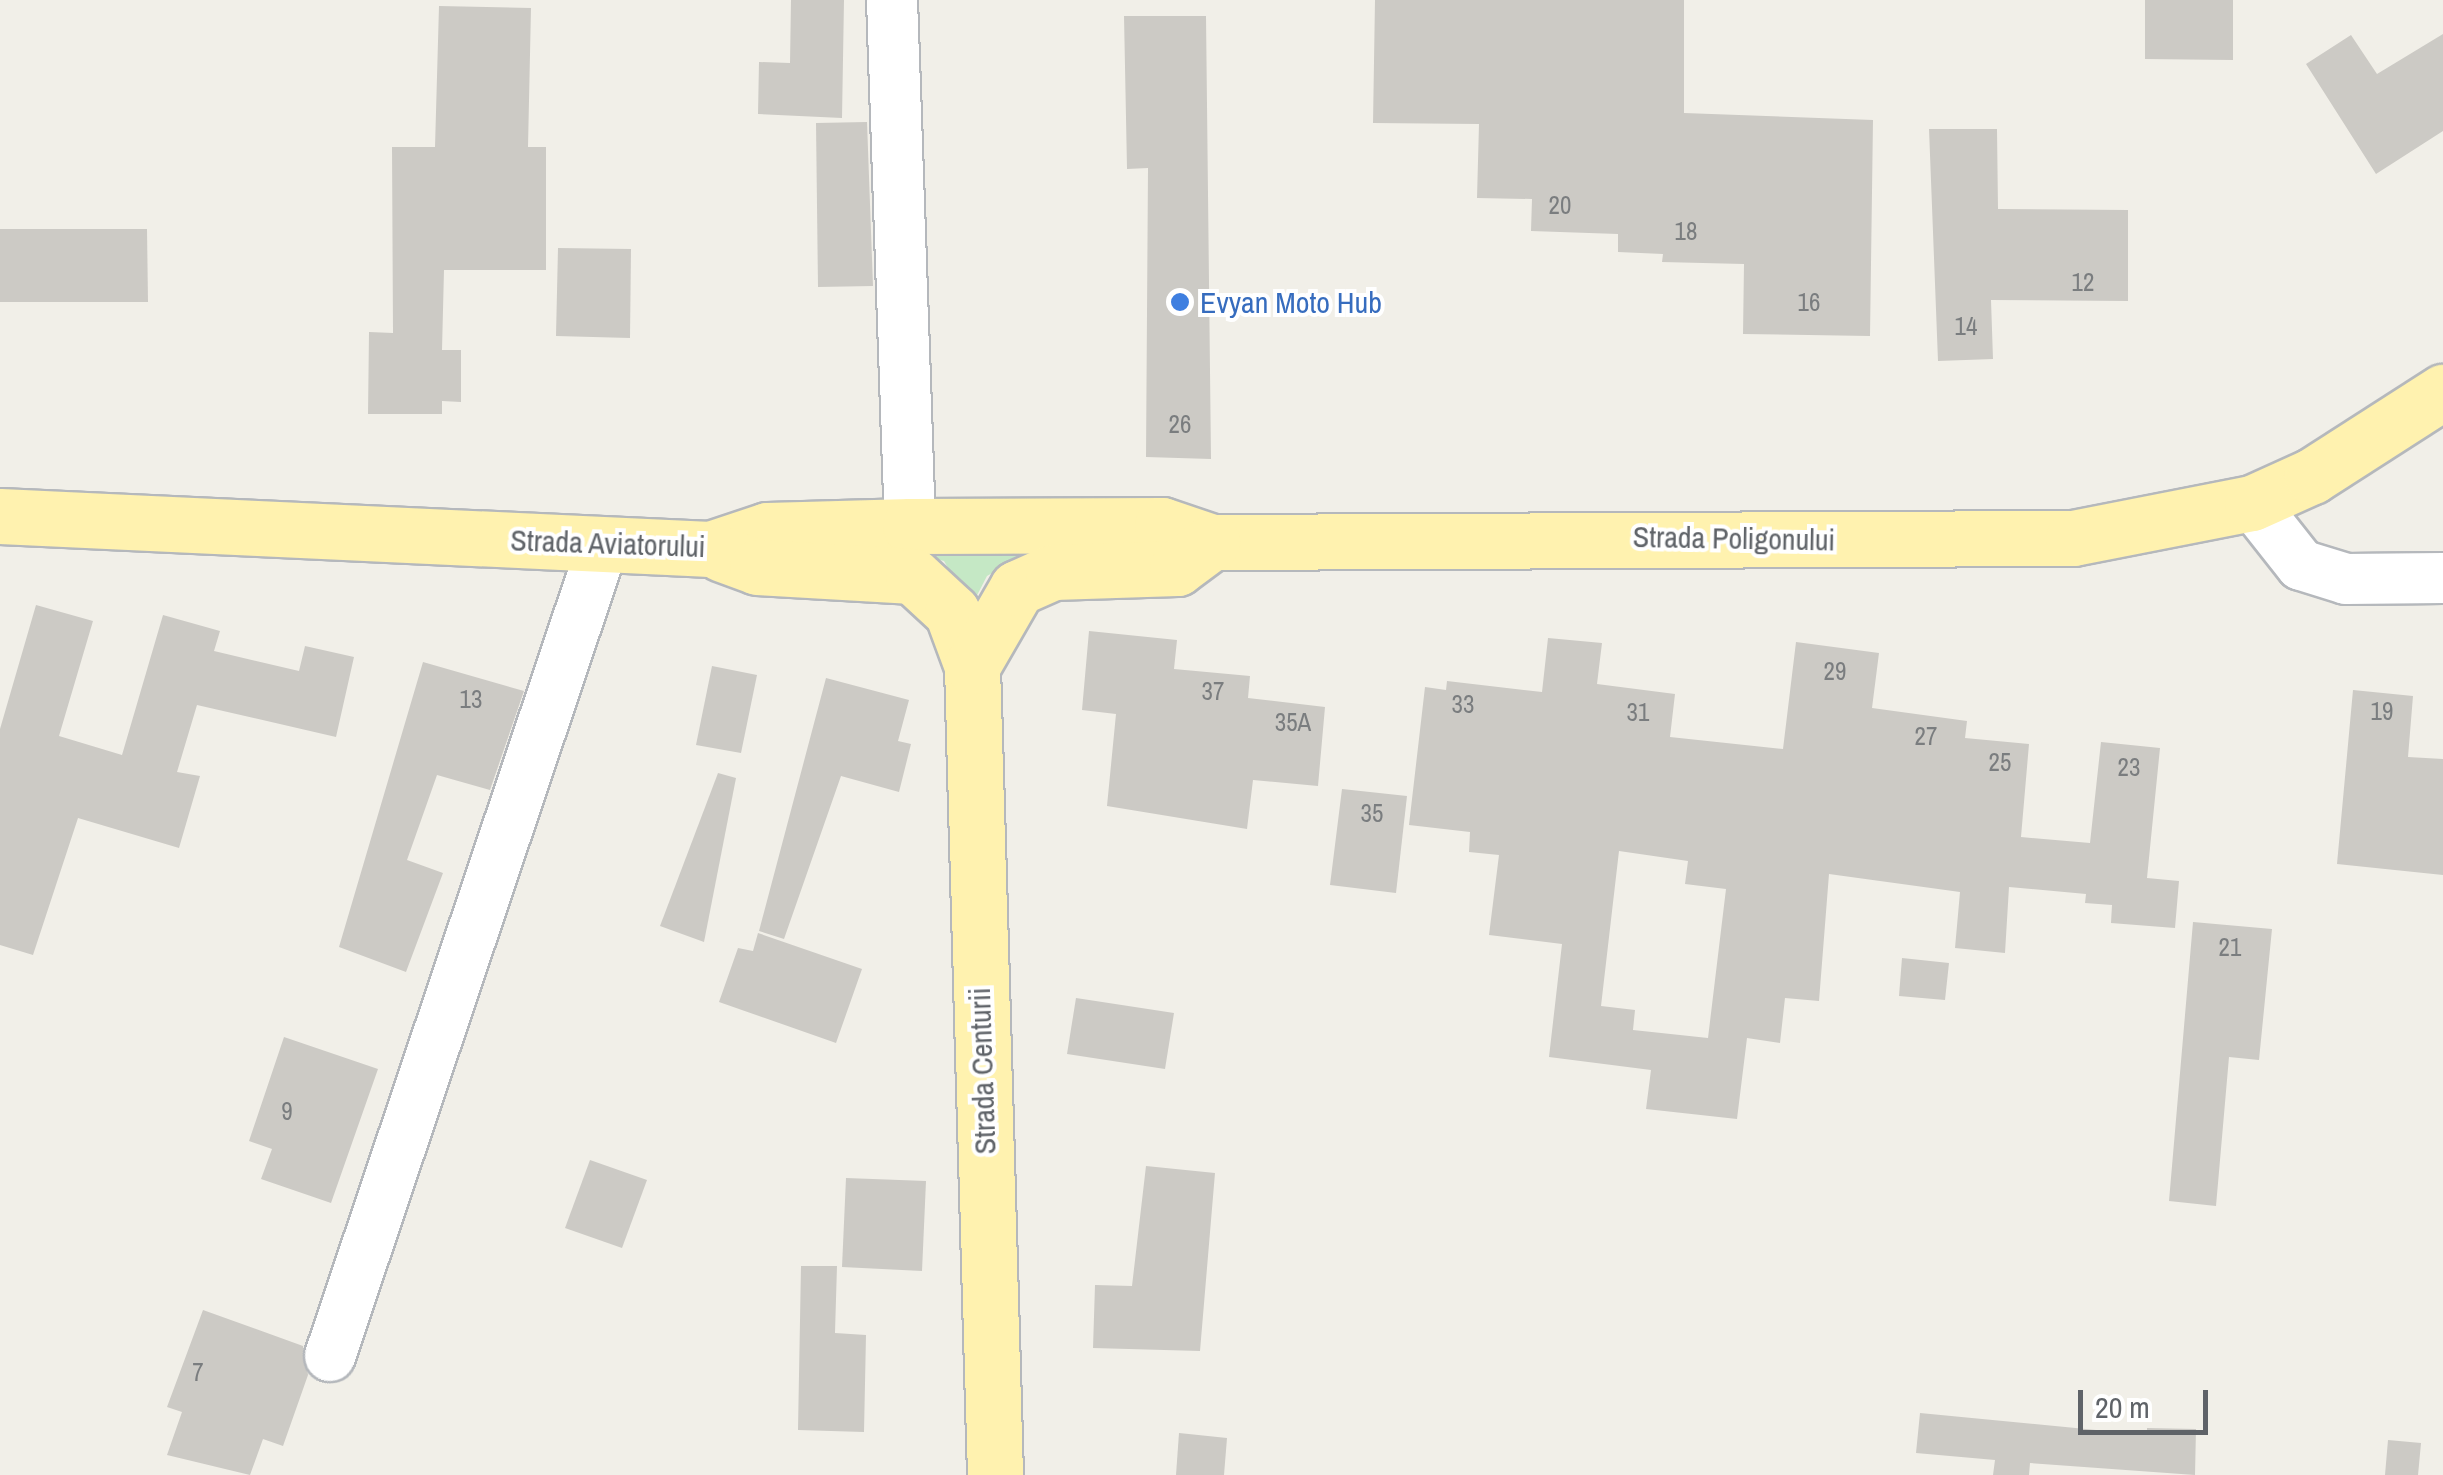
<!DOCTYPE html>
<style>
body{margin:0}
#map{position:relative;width:2443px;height:1475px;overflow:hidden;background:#f1efe8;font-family:"Archivo Narrow",sans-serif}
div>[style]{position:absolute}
.green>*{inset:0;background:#c5e8c5}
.building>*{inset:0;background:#cccac5}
.roads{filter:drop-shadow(2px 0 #b5b8bc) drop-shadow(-2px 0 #b5b8bc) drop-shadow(0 2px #b5b8bc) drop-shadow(0 -2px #b5b8bc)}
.minor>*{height:50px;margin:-25px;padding:0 25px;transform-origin:25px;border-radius:25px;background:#fff}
.primary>*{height:55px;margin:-27.5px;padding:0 27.5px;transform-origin:27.5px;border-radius:27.5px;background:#fff2af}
.dots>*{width:28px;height:28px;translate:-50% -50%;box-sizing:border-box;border:5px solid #fff;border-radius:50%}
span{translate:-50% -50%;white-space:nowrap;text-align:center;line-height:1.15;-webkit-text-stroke:8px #fff;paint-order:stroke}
.number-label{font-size:25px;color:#7a7d7f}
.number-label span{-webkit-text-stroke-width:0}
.shop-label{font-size:30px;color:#366cbe}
.left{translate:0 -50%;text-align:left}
.street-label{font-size:30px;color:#5f6368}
.scale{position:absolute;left:2078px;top:1390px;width:130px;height:45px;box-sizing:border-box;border:5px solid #5f6368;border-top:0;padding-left:12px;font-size:30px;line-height:35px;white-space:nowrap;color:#5f6368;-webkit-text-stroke:8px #fff;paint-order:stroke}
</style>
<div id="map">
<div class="green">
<div style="clip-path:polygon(1147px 543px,1018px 558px,987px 576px,971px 607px,944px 561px,905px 551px)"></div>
</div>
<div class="building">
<div style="clip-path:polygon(791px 0,844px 0,842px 118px,758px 114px,759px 62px,790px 63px)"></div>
<div style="clip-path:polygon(1375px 0,1684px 0,1684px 113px,1873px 120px,1870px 336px,1743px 334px,1744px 264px,1662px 262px,1663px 254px,1618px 252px,1618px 234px,1531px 231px,1532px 199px,1477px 198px,1479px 124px,1373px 123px)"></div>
<div style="clip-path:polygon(2145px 0,2233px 0,2233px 60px,2145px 59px)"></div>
<div style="clip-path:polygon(439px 6px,531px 8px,528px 147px,546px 147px,546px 270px,444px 270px,442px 350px,461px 350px,461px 402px,442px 401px,442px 414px,368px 414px,369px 332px,393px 333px,392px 147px,435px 147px)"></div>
<div style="clip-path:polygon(1124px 16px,1206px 16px,1211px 459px,1146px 457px,1148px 168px,1127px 169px)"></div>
<div style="clip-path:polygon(2443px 34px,2443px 131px,2376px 174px,2306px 64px,2351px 35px,2377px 74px)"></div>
<div style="clip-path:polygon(867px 122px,873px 286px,818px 287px,816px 123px)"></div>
<div style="clip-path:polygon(1929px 129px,1997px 129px,1998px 209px,2128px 210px,2128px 301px,1991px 300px,1993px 359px,1938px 361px)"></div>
<div style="clip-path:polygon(0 229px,147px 229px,148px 302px,0 302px)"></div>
<div style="clip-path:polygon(558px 248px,631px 249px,630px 338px,556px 336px)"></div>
<div style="clip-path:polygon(36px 605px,93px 621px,59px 736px,122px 755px,163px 615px,220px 631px,214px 651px,299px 671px,305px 646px,354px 657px,336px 737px,197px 705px,177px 772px,200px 776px,179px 848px,78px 818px,33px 955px,0 945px,0 729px)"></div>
<div style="clip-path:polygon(1089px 631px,1177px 640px,1174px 669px,1250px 676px,1248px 698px,1325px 707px,1318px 786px,1253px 780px,1247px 829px,1107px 806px,1116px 714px,1082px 710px)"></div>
<div style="clip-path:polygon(evenodd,1548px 638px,1602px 643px,1597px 684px,1675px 694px,1670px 737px,1783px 749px,1796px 642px,1879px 653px,1872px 708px,1967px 721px,1965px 738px,2029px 744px,2021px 837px,2090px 843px,2101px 742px,2160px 748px,2147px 878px,2179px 881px,2175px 928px,2111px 923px,2112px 905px,2085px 903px,2086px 894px,2009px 887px,2005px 953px,1955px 948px,1960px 892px,1829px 874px,1819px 1001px,1785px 998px,1780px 1043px,1747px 1038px,1737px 1119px,1646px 1109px,1651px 1070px,1549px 1057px,1562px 944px,1489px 935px,1499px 855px,1469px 852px,1470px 832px,1409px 825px,1425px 687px,1446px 690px,1447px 681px,1542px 692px,1548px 638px,1619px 851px,1688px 861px,1685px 884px,1726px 889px,1708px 1038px,1633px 1030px,1635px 1010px,1601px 1006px,1619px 851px)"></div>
<div style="clip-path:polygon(423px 662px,524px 691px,490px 790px,437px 775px,407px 860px,443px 873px,406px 972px,339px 947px)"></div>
<div style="clip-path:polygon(712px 666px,757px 675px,741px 753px,696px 745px)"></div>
<div style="clip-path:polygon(826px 678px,909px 700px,898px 741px,911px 744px,899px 792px,841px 776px,784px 939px,759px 931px)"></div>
<div style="clip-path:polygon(2353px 690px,2413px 696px,2408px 757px,2443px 759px,2443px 875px,2337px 864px)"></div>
<div style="clip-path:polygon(718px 773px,736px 778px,704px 942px,660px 926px)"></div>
<div style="clip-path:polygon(1342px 789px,1407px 796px,1396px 893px,1330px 885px)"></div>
<div style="clip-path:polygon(2193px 922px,2272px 929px,2259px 1060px,2229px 1057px,2216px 1206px,2169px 1201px)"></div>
<div style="clip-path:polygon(758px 933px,862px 969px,836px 1043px,719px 1002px,738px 948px,753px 951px)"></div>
<div style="clip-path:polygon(1902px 958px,1949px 963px,1945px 1000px,1899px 996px)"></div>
<div style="clip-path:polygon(1076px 998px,1174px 1013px,1165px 1069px,1067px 1054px)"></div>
<div style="clip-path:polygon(284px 1037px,378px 1069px,331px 1203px,261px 1179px,272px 1149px,249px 1141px)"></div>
<div style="clip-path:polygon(590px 1160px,647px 1180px,622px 1248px,565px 1228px)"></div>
<div style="clip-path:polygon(1146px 1166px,1215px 1173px,1200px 1351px,1093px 1348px,1095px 1285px,1132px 1286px)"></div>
<div style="clip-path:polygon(846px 1178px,926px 1181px,922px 1271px,842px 1267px)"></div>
<div style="clip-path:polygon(801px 1266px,837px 1266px,835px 1333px,866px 1335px,864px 1432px,798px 1430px)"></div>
<div style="clip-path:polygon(203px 1310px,303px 1346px,308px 1375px,283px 1446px,263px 1439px,250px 1475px,167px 1455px,182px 1412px,167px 1407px)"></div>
<div style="clip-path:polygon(1920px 1413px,2147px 1435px,2147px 1428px,2196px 1429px,2195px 1475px,2030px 1463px,2029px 1475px,1993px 1475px,1995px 1460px,1916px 1453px)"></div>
<div style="clip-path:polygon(1179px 1433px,1227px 1438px,1224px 1475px,1176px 1475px)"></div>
<div style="clip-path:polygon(2388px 1440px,2421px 1443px,2418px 1475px,2385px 1475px)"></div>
</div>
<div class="roads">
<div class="minor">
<div style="left:892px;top:0;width:526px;rotate:88.04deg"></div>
<div style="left:2252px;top:503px;width:79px;rotate:51.7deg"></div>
<div style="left:2301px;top:565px;width:47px;rotate:17.3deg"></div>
<div style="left:2346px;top:579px;width:97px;rotate:-0.6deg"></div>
<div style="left:330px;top:1356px;width:856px;rotate:-71.4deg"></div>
</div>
<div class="primary">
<div style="left:0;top:516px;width:711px;rotate:2.66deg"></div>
<div style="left:710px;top:549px;width:60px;rotate:-18.4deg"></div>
<div style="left:767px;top:530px;width:143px;rotate:-1.6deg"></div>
<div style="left:910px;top:526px;width:252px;rotate:-0.2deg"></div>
<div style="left:1162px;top:525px;width:53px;rotate:18.8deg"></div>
<div style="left:1212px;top:542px;width:861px;rotate:-0.27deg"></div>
<div style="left:2073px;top:538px;width:182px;rotate:-11.1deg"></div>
<div style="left:2252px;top:503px;width:66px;rotate:-24.2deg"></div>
<div style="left:2312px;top:476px;width:156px;rotate:-32.7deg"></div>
<div style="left:722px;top:554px;width:37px;rotate:20deg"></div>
<div style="left:757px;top:567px;width:156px;rotate:3.3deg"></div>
<div style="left:913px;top:576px;width:53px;rotate:42.7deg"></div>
<div style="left:952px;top:612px;width:58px;rotate:69.7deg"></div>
<div style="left:972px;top:666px;width:809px;rotate:88.37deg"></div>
<div style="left:972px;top:666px;width:90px;rotate:-60deg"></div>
<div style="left:1017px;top:588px;width:39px;rotate:-24deg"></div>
<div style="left:1053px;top:572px;width:124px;rotate:-1.8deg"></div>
<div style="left:1177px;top:568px;width:44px;rotate:-36.6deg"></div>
</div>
</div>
<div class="dots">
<div style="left:1180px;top:302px;background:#3f7fe0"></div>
</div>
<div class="number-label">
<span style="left:1560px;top:205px">20</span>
<span style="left:1686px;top:231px">18</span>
<span style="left:2083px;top:282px">12</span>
<span style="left:1809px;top:302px">16</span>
<span style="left:1966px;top:326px">14</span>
<span style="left:1180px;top:424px">26</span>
<span style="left:1835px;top:671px">29</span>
<span style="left:1213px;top:691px">37</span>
<span style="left:471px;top:699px">13</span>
<span style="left:1463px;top:704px">33</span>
<span style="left:2382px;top:711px">19</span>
<span style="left:1638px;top:712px">31</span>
<span style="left:1293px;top:722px">35A</span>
<span style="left:1926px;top:736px">27</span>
<span style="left:2000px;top:762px">25</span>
<span style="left:2129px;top:767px">23</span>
<span style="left:1372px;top:813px">35</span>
<span style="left:2230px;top:947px">21</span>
<span style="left:287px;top:1111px">9</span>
<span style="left:198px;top:1372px">7</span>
</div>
<div class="shop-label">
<span class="left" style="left:1200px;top:302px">Evyan Moto Hub</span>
</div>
<div class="street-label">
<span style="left:1734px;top:538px;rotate:1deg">Strada Poligonului</span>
<span style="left:608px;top:543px;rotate:2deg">Strada Aviatorului</span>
<span style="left:982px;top:1071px;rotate:-92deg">Strada Centurii</span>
</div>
<div class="scale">20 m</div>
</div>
